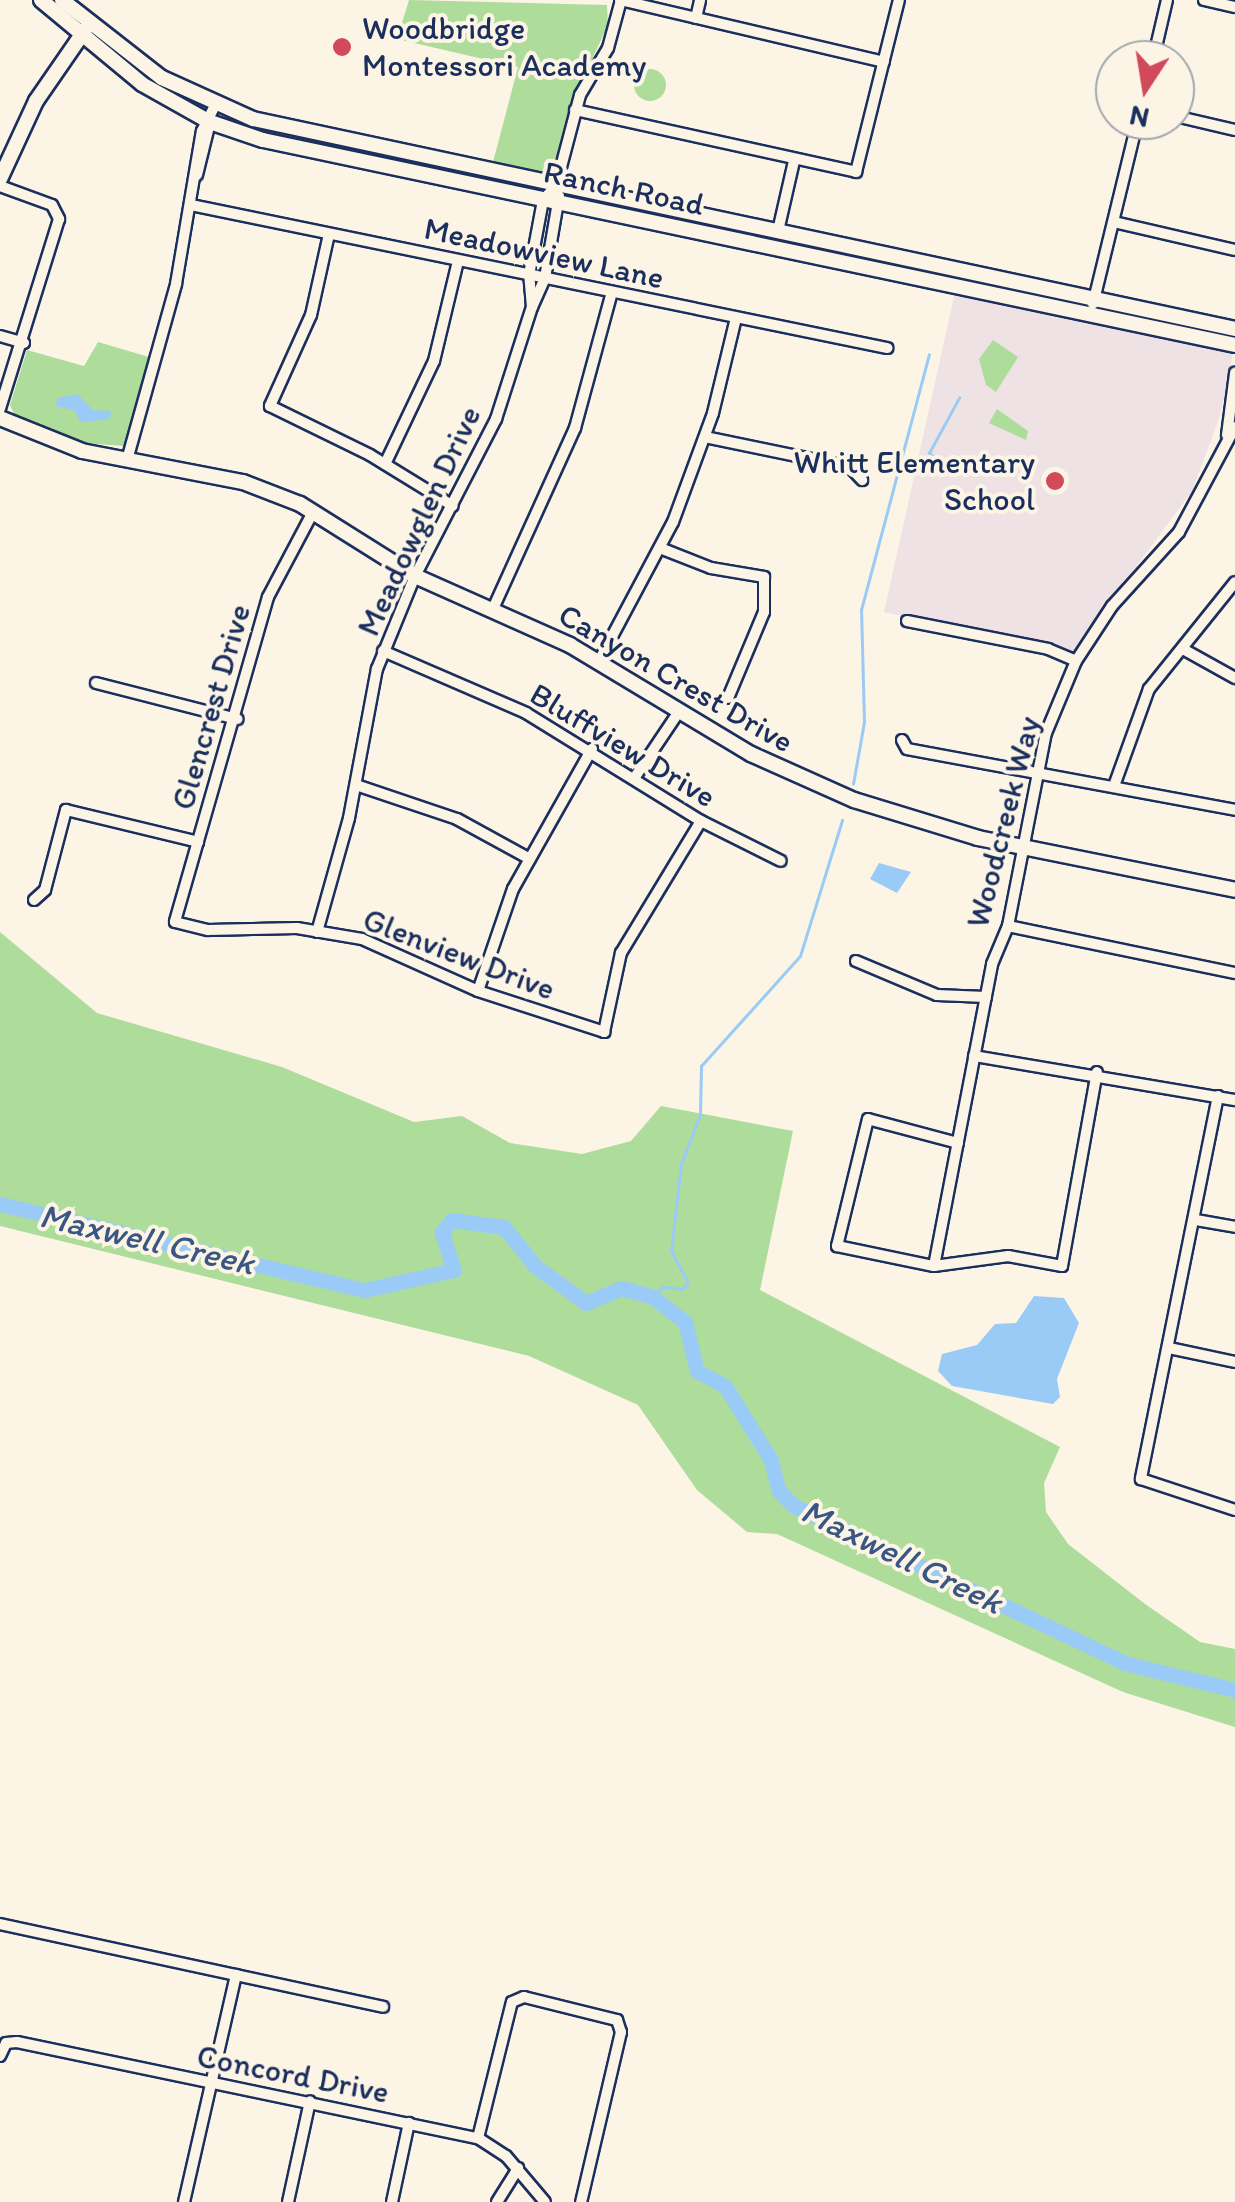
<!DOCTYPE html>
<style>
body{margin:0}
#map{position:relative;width:1235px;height:2202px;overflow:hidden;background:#fcf5e5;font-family:Itim,sans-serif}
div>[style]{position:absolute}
.built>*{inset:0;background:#eee2e5}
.green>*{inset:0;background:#aedc9b}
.round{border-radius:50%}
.water>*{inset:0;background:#99cbf6}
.stream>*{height:2.5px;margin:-1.25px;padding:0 1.25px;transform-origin:1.25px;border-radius:1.25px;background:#99cbf6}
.river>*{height:15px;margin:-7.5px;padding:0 7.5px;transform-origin:7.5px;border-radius:7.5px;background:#99cbf6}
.roads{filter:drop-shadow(2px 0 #1b2f5e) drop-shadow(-2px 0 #1b2f5e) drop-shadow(0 2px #1b2f5e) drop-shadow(0 -2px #1b2f5e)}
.street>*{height:10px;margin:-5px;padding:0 5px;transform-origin:5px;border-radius:5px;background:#fcf5e5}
.secondary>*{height:14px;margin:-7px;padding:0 7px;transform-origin:7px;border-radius:7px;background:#fcf5e5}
.dots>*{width:28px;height:28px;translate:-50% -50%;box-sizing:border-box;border:5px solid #fcf5e5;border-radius:50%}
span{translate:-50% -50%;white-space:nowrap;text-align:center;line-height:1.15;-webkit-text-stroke:8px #fcf5e5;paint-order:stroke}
.poi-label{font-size:32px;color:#1b2f5e}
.left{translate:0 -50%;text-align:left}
.right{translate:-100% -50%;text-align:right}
.street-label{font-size:32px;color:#1b2f5e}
.water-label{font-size:35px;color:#3a5684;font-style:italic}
.north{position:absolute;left:1095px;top:40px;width:100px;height:100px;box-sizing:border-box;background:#fcf5e5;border:2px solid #a2a6af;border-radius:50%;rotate:192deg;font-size:28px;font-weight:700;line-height:40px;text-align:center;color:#1b2f5e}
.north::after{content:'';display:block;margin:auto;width:35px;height:45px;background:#d1495b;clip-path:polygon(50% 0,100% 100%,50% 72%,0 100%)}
</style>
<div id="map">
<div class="built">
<div style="clip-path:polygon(955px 292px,1234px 349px,1220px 416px,1192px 491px,1073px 652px,884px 612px)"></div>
</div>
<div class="green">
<div style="clip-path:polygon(409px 0,607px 5px,608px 25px,573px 100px,553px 175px,492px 166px,518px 67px,397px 39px)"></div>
<div class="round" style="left:634px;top:69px;width:32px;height:32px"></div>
<div style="clip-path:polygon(993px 340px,1018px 357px,996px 392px,986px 385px,979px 359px)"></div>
<div style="clip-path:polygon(98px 342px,149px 357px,125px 446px,82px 443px,15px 416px,10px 405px,27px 350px,84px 366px)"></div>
<div style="clip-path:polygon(997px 409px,1028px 431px,1026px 440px,989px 423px)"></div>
<div style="clip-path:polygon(0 932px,97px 1013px,282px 1067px,414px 1122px,462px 1116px,510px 1143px,582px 1154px,631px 1141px,661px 1106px,793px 1131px,760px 1290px,1060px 1447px,1044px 1483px,1046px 1512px,1068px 1544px,1145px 1604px,1200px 1642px,1235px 1649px,1235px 1727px,1123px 1692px,777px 1534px,747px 1532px,697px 1490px,638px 1405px,529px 1356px,0 1226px)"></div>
</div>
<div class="water">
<div style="clip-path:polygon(77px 394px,93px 410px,111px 411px,110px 419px,81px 422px,74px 410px,55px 406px,58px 398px)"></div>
<div style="clip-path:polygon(879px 863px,911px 872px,897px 893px,870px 879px)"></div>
<div style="clip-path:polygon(1034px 1296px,1064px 1298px,1079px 1323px,1057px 1379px,1060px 1397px,1053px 1404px,952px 1386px,938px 1371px,942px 1354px,977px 1345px,995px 1324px,1016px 1323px)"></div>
</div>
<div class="stream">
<div style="left:934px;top:458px;width:7px;rotate:-135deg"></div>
<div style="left:929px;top:453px;width:63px;rotate:-61.4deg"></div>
<div style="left:899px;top:469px;width:14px;rotate:-54deg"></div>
<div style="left:853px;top:784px;width:63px;rotate:-79.9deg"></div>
<div style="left:864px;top:722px;width:112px;rotate:-91.5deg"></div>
<div style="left:861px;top:610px;width:264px;rotate:-75.1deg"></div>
<div style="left:653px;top:1297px;width:14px;rotate:-45deg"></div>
<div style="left:663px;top:1287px;width:19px;rotate:6deg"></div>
<div style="left:682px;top:1289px;width:8px;rotate:-45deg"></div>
<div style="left:688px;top:1283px;width:36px;rotate:-118deg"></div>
<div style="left:671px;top:1251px;width:88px;rotate:-83.4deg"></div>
<div style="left:681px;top:1164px;width:53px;rotate:-68.8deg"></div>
<div style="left:700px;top:1115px;width:49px;rotate:-88.8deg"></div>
<div style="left:701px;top:1066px;width:148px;rotate:-48deg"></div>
<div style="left:800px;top:956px;width:142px;rotate:-72.8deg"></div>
</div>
<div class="river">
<div style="left:0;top:1204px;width:375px;rotate:13.3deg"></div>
<div style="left:365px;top:1290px;width:91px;rotate:-12.7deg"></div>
<div style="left:454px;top:1270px;width:40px;rotate:-108deg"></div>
<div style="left:442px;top:1232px;width:16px;rotate:-50deg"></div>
<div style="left:452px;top:1220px;width:52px;rotate:7.7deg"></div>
<div style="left:504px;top:1227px;width:50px;rotate:51.5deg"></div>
<div style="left:535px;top:1266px;width:63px;rotate:36deg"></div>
<div style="left:586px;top:1303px;width:39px;rotate:-23deg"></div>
<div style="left:622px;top:1288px;width:32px;rotate:16deg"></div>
<div style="left:653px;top:1297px;width:41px;rotate:38deg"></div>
<div style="left:685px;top:1322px;width:50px;rotate:76.2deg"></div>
<div style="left:697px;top:1371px;width:32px;rotate:28deg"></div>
<div style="left:725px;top:1386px;width:87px;rotate:58.1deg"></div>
<div style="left:771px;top:1460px;width:32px;rotate:76deg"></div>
<div style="left:779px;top:1491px;width:21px;rotate:45deg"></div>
<div style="left:794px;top:1506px;width:365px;rotate:25.4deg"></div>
<div style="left:1124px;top:1663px;width:114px;rotate:13.7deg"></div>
</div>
<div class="roads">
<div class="street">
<div style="left:620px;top:0;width:271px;rotate:13.2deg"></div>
<div style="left:1204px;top:0;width:32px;rotate:13deg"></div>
<div style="left:696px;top:18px;width:18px;rotate:-77deg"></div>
<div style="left:1153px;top:60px;width:62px;rotate:-76.9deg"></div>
<div style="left:575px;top:110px;width:288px;rotate:12.4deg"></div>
<div style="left:856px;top:172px;width:177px;rotate:-76deg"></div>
<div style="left:1175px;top:116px;width:62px;rotate:13.1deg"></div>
<div style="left:197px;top:175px;width:55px;rotate:-76.2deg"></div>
<div style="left:0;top:186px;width:55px;rotate:20.1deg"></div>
<div style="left:52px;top:205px;width:16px;rotate:63deg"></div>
<div style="left:59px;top:219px;width:199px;rotate:107.3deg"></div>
<div style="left:559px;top:196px;width:83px;rotate:99.7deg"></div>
<div style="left:545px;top:278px;width:32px;rotate:114deg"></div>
<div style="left:532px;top:307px;width:32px;rotate:-95deg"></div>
<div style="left:529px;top:275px;width:76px;rotate:-79.4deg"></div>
<div style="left:543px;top:200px;width:19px;rotate:-47deg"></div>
<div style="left:556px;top:186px;width:94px;rotate:-75.2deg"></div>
<div style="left:580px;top:95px;width:55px;rotate:-59.2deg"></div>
<div style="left:608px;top:48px;width:50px;rotate:-74.8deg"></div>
<div style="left:191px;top:205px;width:711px;rotate:11.61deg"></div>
<div style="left:1114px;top:222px;width:124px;rotate:13deg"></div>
<div style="left:778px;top:231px;width:72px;rotate:-77.1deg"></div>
<div style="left:329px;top:234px;width:83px;rotate:102.5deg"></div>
<div style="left:311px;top:315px;width:100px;rotate:114.3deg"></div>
<div style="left:270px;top:406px;width:111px;rotate:26.1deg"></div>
<div style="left:370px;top:455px;width:97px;rotate:31.6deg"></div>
<div style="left:1093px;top:304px;width:189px;rotate:-76.3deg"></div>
<div style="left:0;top:336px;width:25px;rotate:16deg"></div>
<div style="left:1227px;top:435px;width:63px;rotate:-82.6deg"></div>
<div style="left:705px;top:437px;width:148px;rotate:11.7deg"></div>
<div style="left:850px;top:467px;width:18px;rotate:47deg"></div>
<div style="left:127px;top:460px;width:183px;rotate:-74.4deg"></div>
<div style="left:176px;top:284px;width:155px;rotate:-80.4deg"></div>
<div style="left:202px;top:131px;width:28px;rotate:-63deg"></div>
<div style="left:385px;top:464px;width:114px;rotate:-64.6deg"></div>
<div style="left:434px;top:361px;width:103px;rotate:-76.5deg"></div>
<div style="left:313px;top:512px;width:96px;rotate:117.9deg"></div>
<div style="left:268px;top:597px;width:338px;rotate:106deg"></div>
<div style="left:175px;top:922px;width:34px;rotate:14deg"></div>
<div style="left:208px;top:930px;width:89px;rotate:-1.3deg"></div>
<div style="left:297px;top:928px;width:66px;rotate:9.6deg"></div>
<div style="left:362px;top:939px;width:127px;rotate:24.1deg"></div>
<div style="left:478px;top:991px;width:133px;rotate:18deg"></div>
<div style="left:604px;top:1032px;width:81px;rotate:-77.9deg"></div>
<div style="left:621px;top:953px;width:154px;rotate:-58.8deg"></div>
<div style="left:660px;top:548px;width:55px;rotate:21.4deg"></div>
<div style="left:711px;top:568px;width:54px;rotate:9.6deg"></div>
<div style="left:764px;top:577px;width:35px;rotate:90deg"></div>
<div style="left:764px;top:612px;width:93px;rotate:112.7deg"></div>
<div style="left:492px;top:611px;width:201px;rotate:-65.6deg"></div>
<div style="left:575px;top:428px;width:141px;rotate:-74.8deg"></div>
<div style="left:907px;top:621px;width:144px;rotate:11.2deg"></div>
<div style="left:1048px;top:649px;width:30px;rotate:23deg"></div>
<div style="left:1183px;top:649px;width:60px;rotate:29.1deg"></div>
<div style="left:383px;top:651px;width:156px;rotate:23.4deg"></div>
<div style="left:526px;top:713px;width:206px;rotate:31.7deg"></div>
<div style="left:701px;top:821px;width:89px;rotate:26.6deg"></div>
<div style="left:599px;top:661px;width:157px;rotate:-62deg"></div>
<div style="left:673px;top:522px;width:116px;rotate:-69.8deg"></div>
<div style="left:713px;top:413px;width:98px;rotate:-76.4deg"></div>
<div style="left:96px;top:683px;width:146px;rotate:14.3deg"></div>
<div style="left:902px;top:740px;width:10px;rotate:61deg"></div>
<div style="left:907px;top:749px;width:334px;rotate:10.5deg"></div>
<div style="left:635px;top:777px;width:81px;rotate:-56.1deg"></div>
<div style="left:356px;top:785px;width:107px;rotate:18.6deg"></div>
<div style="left:457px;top:819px;width:83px;rotate:28.7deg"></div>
<div style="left:1114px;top:786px;width:103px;rotate:-70.2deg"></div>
<div style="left:1149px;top:689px;width:137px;rotate:-51.2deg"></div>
<div style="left:34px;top:900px;width:15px;rotate:-42deg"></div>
<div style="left:45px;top:890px;width:83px;rotate:-75.3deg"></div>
<div style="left:66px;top:810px;width:136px;rotate:13.6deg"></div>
<div style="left:1008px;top:926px;width:232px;rotate:11.7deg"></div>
<div style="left:317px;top:932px;width:118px;rotate:-74.3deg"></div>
<div style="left:349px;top:818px;width:152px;rotate:-79.4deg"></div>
<div style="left:377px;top:669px;width:100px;rotate:-67.8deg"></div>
<div style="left:415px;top:576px;width:177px;rotate:-62.7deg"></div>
<div style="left:496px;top:419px;width:118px;rotate:-72.2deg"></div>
<div style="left:856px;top:961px;width:88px;rotate:22.8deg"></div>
<div style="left:937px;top:995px;width:49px;rotate:2.3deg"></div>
<div style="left:478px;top:991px;width:108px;rotate:-71.1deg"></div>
<div style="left:513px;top:889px;width:161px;rotate:-60.6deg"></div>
<div style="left:974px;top:1056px;width:265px;rotate:9.6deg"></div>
<div style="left:1218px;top:1096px;width:391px;rotate:101.4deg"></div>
<div style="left:1141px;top:1479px;width:99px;rotate:18.3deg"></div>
<div style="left:958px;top:1143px;width:93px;rotate:-165.1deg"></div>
<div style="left:868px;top:1119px;width:131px;rotate:103.7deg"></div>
<div style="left:837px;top:1246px;width:99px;rotate:11.7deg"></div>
<div style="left:934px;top:1266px;width:75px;rotate:-7.7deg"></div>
<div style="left:1008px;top:1256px;width:55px;rotate:10.5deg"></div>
<div style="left:1062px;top:1266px;width:197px;rotate:-79.8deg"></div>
<div style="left:1196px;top:1220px;width:40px;rotate:10deg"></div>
<div style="left:934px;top:1266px;width:308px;rotate:-79.1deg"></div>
<div style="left:992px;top:964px;width:41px;rotate:-67.2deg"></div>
<div style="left:1008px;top:926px;width:197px;rotate:-78.9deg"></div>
<div style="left:1046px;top:733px;width:78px;rotate:-67.4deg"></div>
<div style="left:1076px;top:661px;width:66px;rotate:-56.8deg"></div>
<div style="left:1112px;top:606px;width:100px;rotate:-47.8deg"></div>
<div style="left:1179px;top:532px;width:119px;rotate:-61.9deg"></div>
<div style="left:1169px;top:1348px;width:67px;rotate:12deg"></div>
<div style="left:0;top:1924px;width:392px;rotate:12.2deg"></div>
<div style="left:0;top:2056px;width:14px;rotate:-65deg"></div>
<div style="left:6px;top:2043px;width:11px;rotate:-5deg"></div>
<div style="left:17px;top:2042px;width:471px;rotate:11.8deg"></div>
<div style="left:478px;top:2138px;width:33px;rotate:33deg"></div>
<div style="left:506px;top:2156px;width:60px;rotate:49.7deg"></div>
<div style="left:478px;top:2138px;width:140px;rotate:-76deg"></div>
<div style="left:512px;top:2002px;width:13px;rotate:-23deg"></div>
<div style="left:524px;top:1997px;width:96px;rotate:13.9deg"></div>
<div style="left:617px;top:2020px;width:13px;rotate:72deg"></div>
<div style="left:621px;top:2032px;width:175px;rotate:103.2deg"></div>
<div style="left:184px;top:2202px;width:233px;rotate:-77.1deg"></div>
<div style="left:288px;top:2202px;width:103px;rotate:-77.7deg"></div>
<div style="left:392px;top:2202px;width:81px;rotate:-77.9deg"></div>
<div style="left:497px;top:2202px;width:40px;rotate:-58deg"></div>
</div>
<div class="secondary">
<div style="left:41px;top:0;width:131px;rotate:39.7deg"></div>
<div style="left:142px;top:84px;width:78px;rotate:29.2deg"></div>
<div style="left:210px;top:122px;width:56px;rotate:18.8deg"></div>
<div style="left:263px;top:140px;width:993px;rotate:11.91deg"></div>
<div style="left:62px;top:0;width:127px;rotate:38deg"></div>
<div style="left:162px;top:78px;width:100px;rotate:24.3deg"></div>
<div style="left:253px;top:119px;width:1004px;rotate:12.07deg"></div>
<div style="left:0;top:179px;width:86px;rotate:-65.2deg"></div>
<div style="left:36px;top:101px;width:86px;rotate:-55.4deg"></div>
<div style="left:0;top:418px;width:88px;rotate:21.9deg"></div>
<div style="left:82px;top:451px;width:164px;rotate:10.9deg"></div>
<div style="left:243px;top:482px;width:61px;rotate:21.1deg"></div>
<div style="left:300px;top:504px;width:136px;rotate:32.1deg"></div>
<div style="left:415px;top:576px;width:170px;rotate:24deg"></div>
<div style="left:570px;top:645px;width:211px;rotate:31.1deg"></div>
<div style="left:751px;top:754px;width:113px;rotate:24.1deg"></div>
<div style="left:854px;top:800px;width:130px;rotate:17deg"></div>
<div style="left:978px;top:838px;width:262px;rotate:11.4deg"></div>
</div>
</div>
<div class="dots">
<div style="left:342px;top:47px;background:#d1495b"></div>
<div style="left:1055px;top:481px;background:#d1495b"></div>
</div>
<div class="poi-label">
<span class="left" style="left:362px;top:47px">Woodbridge<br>Montessori Academy</span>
<span class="right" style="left:1035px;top:481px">Whitt Elementary<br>School</span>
</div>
<div class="street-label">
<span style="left:624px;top:188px;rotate:12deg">Ranch Road</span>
<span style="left:544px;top:253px;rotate:12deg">Meadowview Lane</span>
<span style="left:419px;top:521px;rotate:-65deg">Meadowglen Drive</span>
<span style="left:676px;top:678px;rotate:30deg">Canyon Crest Drive</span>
<span style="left:211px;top:707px;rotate:-74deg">Glencrest Drive</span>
<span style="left:623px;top:745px;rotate:31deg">Bluffview Drive</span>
<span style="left:1003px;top:822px;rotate:-76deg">Woodcreek Way</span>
<span style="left:459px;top:954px;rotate:21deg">Glenview Drive</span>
<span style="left:293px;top:2074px;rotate:11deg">Concord Drive</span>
</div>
<div class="water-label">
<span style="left:147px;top:1239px;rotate:13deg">Maxwell Creek</span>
<span style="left:902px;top:1556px;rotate:26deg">Maxwell Creek</span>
</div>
<div class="north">N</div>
</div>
